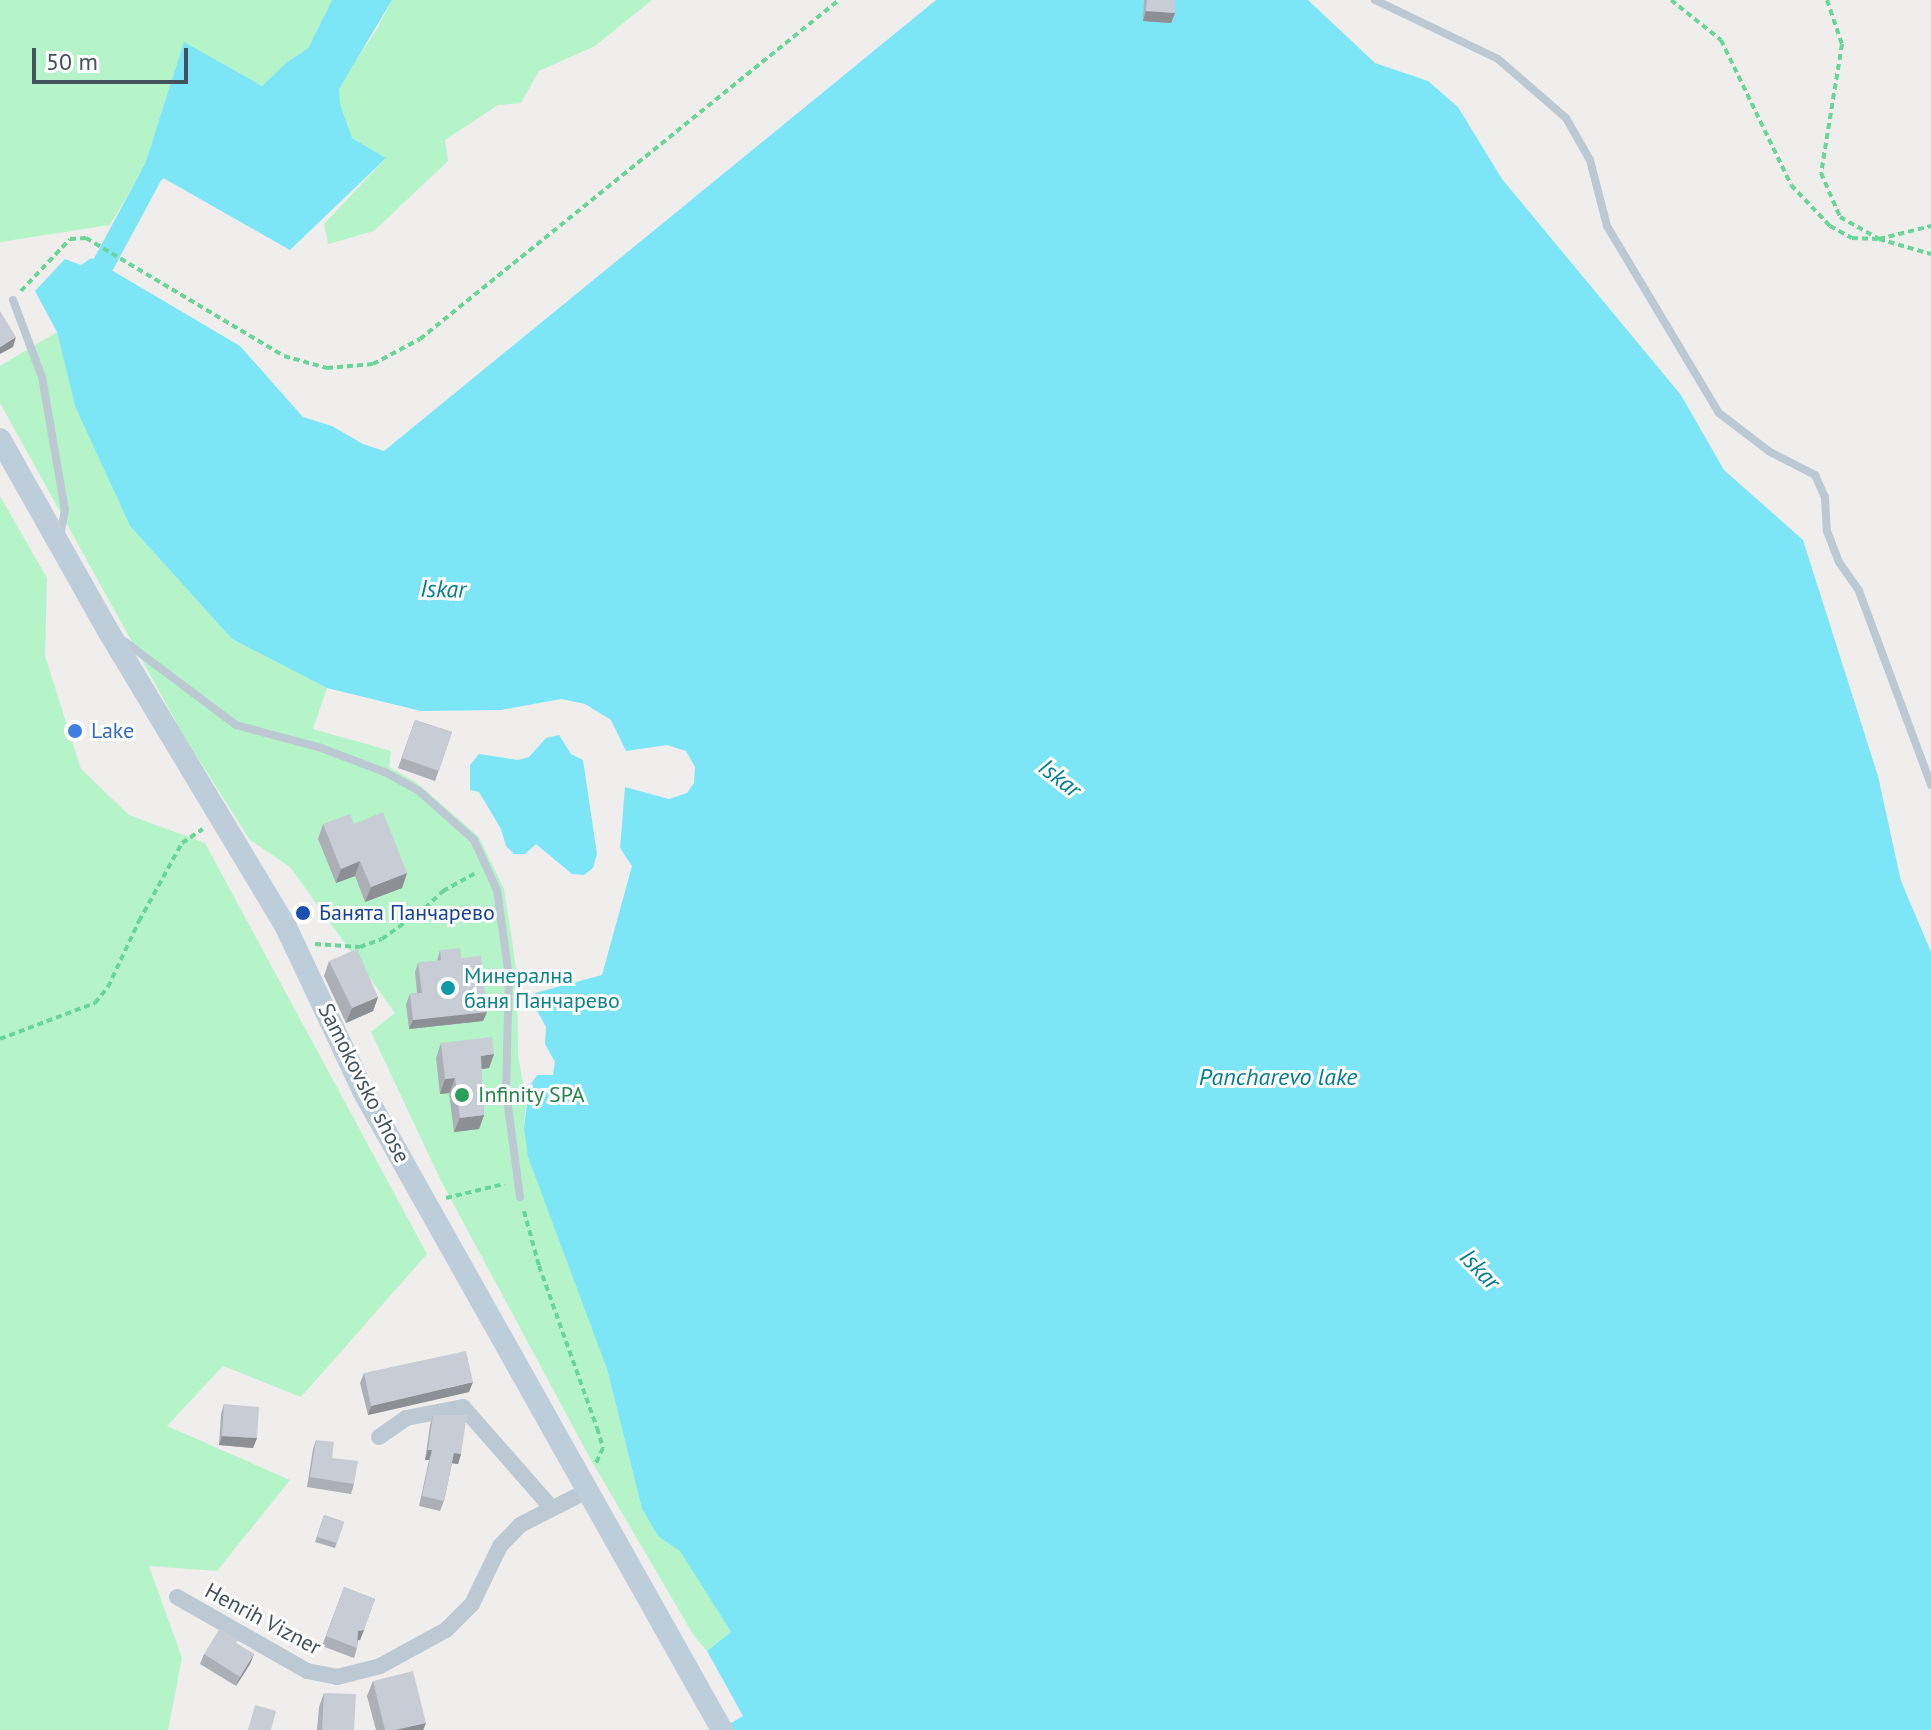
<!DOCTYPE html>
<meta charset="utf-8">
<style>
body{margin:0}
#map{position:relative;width:1931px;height:1730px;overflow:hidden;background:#f0eded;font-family:"PT Sans",sans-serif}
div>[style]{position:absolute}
.green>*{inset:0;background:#b5f4c9}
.water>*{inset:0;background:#7de6f6}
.canal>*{height:22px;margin:-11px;padding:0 11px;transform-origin:11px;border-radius:11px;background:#7de6f6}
.path>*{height:4px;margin-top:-2px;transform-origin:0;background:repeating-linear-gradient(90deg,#69d699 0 6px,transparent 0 10px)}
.service>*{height:8px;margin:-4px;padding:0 4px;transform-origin:4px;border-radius:4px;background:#bcc9d2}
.minor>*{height:16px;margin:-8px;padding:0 8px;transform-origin:8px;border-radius:8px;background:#bcc9d2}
.secondary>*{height:22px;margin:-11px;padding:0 11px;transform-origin:11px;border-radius:11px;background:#bdcdd9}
.wall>*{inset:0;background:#acafb6}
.shaded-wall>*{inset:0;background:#8c8f94}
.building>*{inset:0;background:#c8ccd4}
.dots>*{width:22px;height:22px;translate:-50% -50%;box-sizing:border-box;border:4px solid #fff;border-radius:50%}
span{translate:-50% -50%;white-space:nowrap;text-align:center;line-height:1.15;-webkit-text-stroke:6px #fff;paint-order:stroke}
.shop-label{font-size:22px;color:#366cbe}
.left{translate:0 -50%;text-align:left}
.transit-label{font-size:22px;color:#164399}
.culture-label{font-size:22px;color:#0d838f}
.street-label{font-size:22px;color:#43535d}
.leisure-label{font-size:22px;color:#27864d}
.water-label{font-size:24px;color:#037f93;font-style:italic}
.scale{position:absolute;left:32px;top:48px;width:156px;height:36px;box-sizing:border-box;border:4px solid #43535d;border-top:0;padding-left:10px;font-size:24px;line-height:28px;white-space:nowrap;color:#43535d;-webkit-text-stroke:6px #fff;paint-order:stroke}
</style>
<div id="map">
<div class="green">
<div style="clip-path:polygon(0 0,332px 0,308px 48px,286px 63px,262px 86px,184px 43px,144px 167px,110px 225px,0 242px)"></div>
<div style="clip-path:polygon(392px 0,652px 0,595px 46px,539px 71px,521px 103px,498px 105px,445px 140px,448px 161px,374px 231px,328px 244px,324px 224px,386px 158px,293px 104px,347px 73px,376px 31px)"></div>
<div style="clip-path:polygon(57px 332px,75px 405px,130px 526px,232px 639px,327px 688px,313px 729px,391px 751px,389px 767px,417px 783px,479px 837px,504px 889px,510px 927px,517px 975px,518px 1055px,526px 1100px,524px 1128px,607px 1369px,642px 1509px,658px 1536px,680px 1550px,731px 1632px,707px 1651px,694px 1636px,591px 1460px,441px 1181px,371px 1032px,395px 1013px,290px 867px,250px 840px,185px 738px,0 403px,0 366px)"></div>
<div style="clip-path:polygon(0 496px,47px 578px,45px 656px,81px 769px,129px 815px,205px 843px,427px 1254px,301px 1397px,223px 1366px,167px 1426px,290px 1480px,217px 1571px,149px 1566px,182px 1658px,168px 1730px,0 1730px)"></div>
</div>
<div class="water">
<div style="clip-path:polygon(332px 0,392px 0,339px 89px,340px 104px,352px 138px,386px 158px,290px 250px,144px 167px,184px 42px,262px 86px,286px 63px,308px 48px)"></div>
<div style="clip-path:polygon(936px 0,1308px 0,1375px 63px,1428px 81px,1458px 107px,1502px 179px,1681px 395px,1724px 470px,1803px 540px,1878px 776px,1901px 881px,1931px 952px,1931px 1730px,719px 1730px,743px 1716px,707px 1651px,731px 1632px,680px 1551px,658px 1536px,642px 1509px,607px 1369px,528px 1157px,524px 1128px,529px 1087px,537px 1075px,553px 1075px,555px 1062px,545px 1044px,546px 1027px,536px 1009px,535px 993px,602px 975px,632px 866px,620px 848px,625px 787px,669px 799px,687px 793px,694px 783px,695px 767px,686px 751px,667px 745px,626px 751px,611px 720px,585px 704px,561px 699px,501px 710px,421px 711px,327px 688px,232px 639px,130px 526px,75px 406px,57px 332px,35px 291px,65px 259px,81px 265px,91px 258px,240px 346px,303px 417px,332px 426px,363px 444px,384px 451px)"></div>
<div style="clip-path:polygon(559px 735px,571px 754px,583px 760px,597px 854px,593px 868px,584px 875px,572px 874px,536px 844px,525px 854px,514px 854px,506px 846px,501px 829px,479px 792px,470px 790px,470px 765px,479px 754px,518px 760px,529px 757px,546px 738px)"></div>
</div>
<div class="canal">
<div style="left:103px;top:265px;width:106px;rotate:-61.7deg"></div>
<div style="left:153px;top:172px;width:29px;rotate:-29deg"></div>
</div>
<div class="path">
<div style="left:1671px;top:0;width:64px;rotate:38.7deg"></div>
<div style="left:1721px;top:40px;width:161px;rotate:64.2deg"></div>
<div style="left:1791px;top:185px;width:57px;rotate:46.4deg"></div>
<div style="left:1830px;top:226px;width:25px;rotate:29deg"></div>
<div style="left:1852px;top:238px;width:27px;rotate:2deg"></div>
<div style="left:1879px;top:239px;width:54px;rotate:-14deg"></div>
<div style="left:1827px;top:0;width:46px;rotate:71.2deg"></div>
<div style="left:1842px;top:44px;width:131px;rotate:99.2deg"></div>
<div style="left:1821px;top:173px;width:48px;rotate:66.6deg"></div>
<div style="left:1840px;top:217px;width:45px;rotate:29.4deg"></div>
<div style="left:1879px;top:239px;width:54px;rotate:16.1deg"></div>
<div style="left:21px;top:291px;width:71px;rotate:-46.7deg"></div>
<div style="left:70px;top:239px;width:16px;rotate:-4deg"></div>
<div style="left:86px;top:238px;width:230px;rotate:30.8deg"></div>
<div style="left:284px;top:356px;width:45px;rotate:15.6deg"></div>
<div style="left:327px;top:368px;width:46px;rotate:-5deg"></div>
<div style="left:373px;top:364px;width:53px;rotate:-28deg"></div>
<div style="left:420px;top:339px;width:539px;rotate:-38.98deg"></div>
<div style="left:315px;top:944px;width:45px;rotate:3.8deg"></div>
<div style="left:360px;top:947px;width:23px;rotate:-20deg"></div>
<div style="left:382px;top:939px;width:53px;rotate:-35.8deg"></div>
<div style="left:425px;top:908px;width:25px;rotate:-43deg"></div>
<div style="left:443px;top:891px;width:37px;rotate:-29deg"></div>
<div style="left:0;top:1039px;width:102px;rotate:-20.8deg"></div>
<div style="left:95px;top:1003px;width:21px;rotate:-51deg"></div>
<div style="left:108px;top:987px;width:73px;rotate:-64.8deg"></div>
<div style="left:139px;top:921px;width:89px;rotate:-61.1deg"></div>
<div style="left:182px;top:843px;width:25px;rotate:-34deg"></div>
<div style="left:446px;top:1198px;width:60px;rotate:-13.6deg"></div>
<div style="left:524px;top:1211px;width:57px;rotate:74.7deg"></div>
<div style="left:539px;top:1266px;width:172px;rotate:70.3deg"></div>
<div style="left:597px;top:1428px;width:21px;rotate:73deg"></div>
<div style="left:603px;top:1448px;width:17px;rotate:115deg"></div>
</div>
<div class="service">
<div style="left:1375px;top:0;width:136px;rotate:25.6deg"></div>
<div style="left:1498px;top:59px;width:90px;rotate:40.9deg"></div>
<div style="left:1566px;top:118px;width:48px;rotate:60.3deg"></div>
<div style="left:1590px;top:160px;width:68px;rotate:75.6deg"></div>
<div style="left:1607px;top:226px;width:218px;rotate:59.1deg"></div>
<div style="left:1719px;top:413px;width:64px;rotate:37.4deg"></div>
<div style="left:1770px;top:452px;width:51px;rotate:27.1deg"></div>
<div style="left:1815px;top:475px;width:24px;rotate:66deg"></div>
<div style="left:1825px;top:497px;width:34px;rotate:87deg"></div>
<div style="left:1827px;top:531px;width:33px;rotate:69deg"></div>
<div style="left:1839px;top:562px;width:35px;rotate:55deg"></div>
<div style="left:1859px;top:591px;width:207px;rotate:69.6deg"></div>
<div style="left:13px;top:300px;width:82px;rotate:69.4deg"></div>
<div style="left:42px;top:377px;width:135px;rotate:80.2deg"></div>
<div style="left:65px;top:510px;width:25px;rotate:101deg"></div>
<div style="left:124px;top:641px;width:140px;rotate:36.9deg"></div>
<div style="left:236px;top:725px;width:88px;rotate:15.1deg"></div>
<div style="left:321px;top:748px;width:68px;rotate:20.6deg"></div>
<div style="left:385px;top:772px;width:39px;rotate:29deg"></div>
<div style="left:419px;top:791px;width:74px;rotate:41.7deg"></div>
<div style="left:474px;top:840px;width:55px;rotate:65.3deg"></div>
<div style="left:497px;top:890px;width:87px;rotate:82.1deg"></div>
<div style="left:509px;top:976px;width:115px;rotate:91.5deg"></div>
<div style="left:506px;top:1091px;width:107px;rotate:82.5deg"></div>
</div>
<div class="minor">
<div style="left:379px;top:1437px;width:33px;rotate:-35deg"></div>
<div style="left:406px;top:1418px;width:58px;rotate:-10.9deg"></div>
<div style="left:463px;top:1407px;width:133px;rotate:48.7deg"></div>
<div style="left:177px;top:1597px;width:150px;rotate:29.6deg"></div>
<div style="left:307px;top:1671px;width:31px;rotate:11deg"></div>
<div style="left:337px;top:1677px;width:44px;rotate:-14.3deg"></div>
<div style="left:380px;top:1666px;width:75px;rotate:-28.6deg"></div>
<div style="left:446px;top:1630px;width:37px;rotate:-45deg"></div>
<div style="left:472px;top:1604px;width:64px;rotate:-64.2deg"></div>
<div style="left:500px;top:1546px;width:29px;rotate:-46deg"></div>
<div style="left:520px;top:1525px;width:77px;rotate:-26.9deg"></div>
</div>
<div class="secondary">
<div style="left:0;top:439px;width:218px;rotate:60.6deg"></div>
<div style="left:107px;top:629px;width:345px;rotate:59deg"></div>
<div style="left:285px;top:925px;width:183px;rotate:64.8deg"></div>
<div style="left:363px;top:1091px;width:733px;rotate:60.67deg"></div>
</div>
<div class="wall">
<div style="clip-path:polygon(1144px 0,1175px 0,1175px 13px,1171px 23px,1143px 21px)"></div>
<div style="clip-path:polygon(415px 720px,452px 732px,435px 781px,398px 768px)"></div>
<div style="clip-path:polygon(323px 824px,354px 824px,407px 873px,402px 888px,365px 902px,355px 876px,336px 883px,318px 839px)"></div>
<div style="clip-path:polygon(440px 950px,461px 958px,487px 1012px,483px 1021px,409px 1029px,406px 1004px,410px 994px,417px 993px,415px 972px,418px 963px,437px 961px)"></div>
<div style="clip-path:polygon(329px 961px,378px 997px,373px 1011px,346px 1023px,324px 976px)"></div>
<div style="clip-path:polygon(441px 1043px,494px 1054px,489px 1068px,481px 1069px,484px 1115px,479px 1129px,454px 1132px,449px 1093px,440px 1094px,436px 1058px)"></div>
<div style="clip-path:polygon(364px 1373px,469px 1392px,368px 1415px,360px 1383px)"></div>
<div style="clip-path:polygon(224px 1404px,257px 1438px,253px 1448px,219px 1445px,221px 1414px)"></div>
<div style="clip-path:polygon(433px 1415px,461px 1454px,458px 1464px,452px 1463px,444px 1501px,440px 1511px,419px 1506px,429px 1460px,425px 1460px,430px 1425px)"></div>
<div style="clip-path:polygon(316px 1440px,354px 1484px,351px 1494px,307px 1487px,313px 1449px)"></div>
<div style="clip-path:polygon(324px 1515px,344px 1522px,335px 1548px,315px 1542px)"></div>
<div style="clip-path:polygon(344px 1587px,375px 1599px,360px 1640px,358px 1640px,357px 1648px,354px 1658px,322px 1646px)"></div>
<div style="clip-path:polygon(237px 1644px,254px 1654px,250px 1664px,236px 1686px,200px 1664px,204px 1654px)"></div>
<div style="clip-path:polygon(373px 1681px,426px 1723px,423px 1730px,376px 1730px,367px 1696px)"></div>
<div style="clip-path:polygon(324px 1693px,354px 1730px,317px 1730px,319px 1707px)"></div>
</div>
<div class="shaded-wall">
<div style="clip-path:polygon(1146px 11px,1175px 13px,1171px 23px,1143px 21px)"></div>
<div style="clip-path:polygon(16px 337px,13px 347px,0 354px,0 347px)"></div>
<div style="clip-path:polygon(360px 861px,355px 876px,336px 883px,341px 869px)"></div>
<div style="clip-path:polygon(407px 873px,402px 888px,365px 902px,371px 887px)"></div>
<div style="clip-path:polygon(378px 997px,373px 1011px,346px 1023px,352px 1008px)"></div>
<div style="clip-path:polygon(487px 1012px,483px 1021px,409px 1029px,413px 1020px)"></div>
<div style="clip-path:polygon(494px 1054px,489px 1068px,475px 1070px,481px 1056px)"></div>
<div style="clip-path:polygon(455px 1078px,449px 1093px,440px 1094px,445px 1079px)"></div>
<div style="clip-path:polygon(484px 1115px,479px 1129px,454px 1132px,460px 1118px)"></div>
<div style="clip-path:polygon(473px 1382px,469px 1392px,368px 1415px,371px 1406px)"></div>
<div style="clip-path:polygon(222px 1436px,257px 1438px,253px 1448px,219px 1445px)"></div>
<div style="clip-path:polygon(428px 1450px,432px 1450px,429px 1460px,425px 1460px)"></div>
<div style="clip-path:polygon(454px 1453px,461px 1454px,458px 1464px,450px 1463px)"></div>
<div style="clip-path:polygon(364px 1630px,360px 1640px,355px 1641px,358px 1631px)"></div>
<div style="clip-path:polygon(254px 1654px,250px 1664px,236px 1686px,240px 1677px)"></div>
<div style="clip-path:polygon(426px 1723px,423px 1730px,395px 1730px)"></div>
</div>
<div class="building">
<div style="clip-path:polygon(1147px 0,1175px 0,1175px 13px,1146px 11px)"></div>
<div style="clip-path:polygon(0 311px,16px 337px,0 347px)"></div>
<div style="clip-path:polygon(415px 720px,452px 732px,439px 771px,402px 758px)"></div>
<div style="clip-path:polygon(383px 812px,407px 873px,371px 887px,360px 861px,341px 869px,323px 824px,350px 814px,354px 824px)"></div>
<div style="clip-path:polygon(460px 948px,461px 958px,481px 956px,487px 1012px,413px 1020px,410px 994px,422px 993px,418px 963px,441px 960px,440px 950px)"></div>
<div style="clip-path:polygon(357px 949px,378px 997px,352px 1008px,329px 961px)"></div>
<div style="clip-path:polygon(492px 1037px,494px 1054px,481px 1056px,484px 1115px,460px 1118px,455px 1078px,445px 1079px,441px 1043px)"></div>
<div style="clip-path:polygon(466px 1351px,473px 1382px,371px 1406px,364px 1373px)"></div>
<div style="clip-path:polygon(224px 1404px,259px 1407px,257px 1438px,222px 1436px)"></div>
<div style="clip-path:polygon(433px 1415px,467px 1415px,461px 1454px,454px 1453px,444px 1501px,422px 1496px,432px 1450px,428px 1450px)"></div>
<div style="clip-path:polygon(316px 1440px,334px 1442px,332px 1458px,358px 1461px,354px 1484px,310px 1477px)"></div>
<div style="clip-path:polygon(324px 1515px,344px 1522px,337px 1543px,317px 1537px)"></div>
<div style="clip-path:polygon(344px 1587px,375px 1599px,364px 1630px,358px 1631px,357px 1648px,326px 1636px)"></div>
<div style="clip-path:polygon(220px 1628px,238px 1640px,236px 1643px,254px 1654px,240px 1677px,204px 1654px)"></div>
<div style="clip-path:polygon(413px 1671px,426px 1723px,395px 1730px,385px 1730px,373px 1681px)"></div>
<div style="clip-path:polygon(324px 1693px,356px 1694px,354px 1730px,322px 1730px)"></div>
<div style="clip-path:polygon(255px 1705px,276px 1711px,271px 1730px,248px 1730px)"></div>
</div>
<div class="dots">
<div style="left:75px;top:731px;background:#3f7fe0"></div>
<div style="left:303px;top:913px;background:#1a4fb4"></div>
<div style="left:448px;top:988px;background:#0f9aa8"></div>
<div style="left:462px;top:1095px;background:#2e9e5b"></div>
</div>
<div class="shop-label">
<span class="left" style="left:91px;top:731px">Lake</span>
</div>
<div class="transit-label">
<span class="left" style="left:319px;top:913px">Банята Панчарево</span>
</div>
<div class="culture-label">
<span class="left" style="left:464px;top:988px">Минерална<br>баня Панчарево</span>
</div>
<div class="street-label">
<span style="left:364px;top:1083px;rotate:63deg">Samokovsko shose</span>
<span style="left:263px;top:1619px;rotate:28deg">Henrih Vizner</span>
</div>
<div class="leisure-label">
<span class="left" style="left:478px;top:1095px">Infinity SPA</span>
</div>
<div class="water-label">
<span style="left:443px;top:589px;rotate:1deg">Iskar</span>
<span style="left:1060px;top:778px;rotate:38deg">Iskar</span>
<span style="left:1278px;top:1077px">Pancharevo lake</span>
<span style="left:1480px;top:1269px;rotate:46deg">Iskar</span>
</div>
<div class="scale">50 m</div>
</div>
